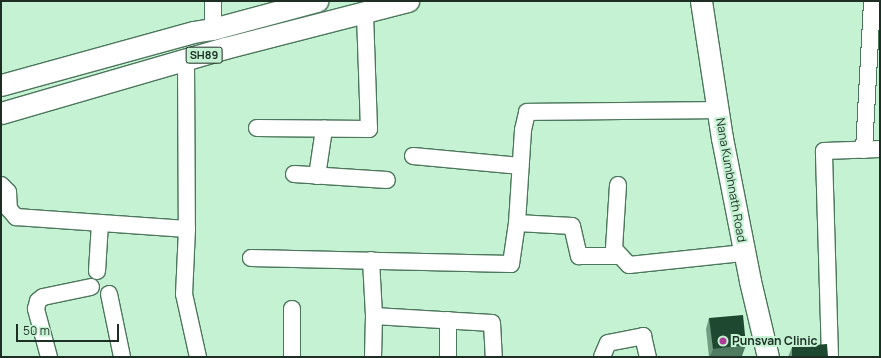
<!DOCTYPE html>
<style>
body{margin:0}
#map{position:relative;width:881px;height:358px;overflow:hidden;background:#c4f2d3;font-family:Manrope,sans-serif}
div>[style]{position:absolute}
.roads{filter:drop-shadow(1px 0 #4d775c) drop-shadow(-1px 0 #4d775c) drop-shadow(0 1px #4d775c) drop-shadow(0 -1px #4d775c)}
.minor>*{height:16px;margin:-8px;padding:0 8px;transform-origin:8px;border-radius:8px;background:#fff}
.major>*{height:21px;margin:-10.5px;padding:0 10.5px;transform-origin:10.5px;border-radius:10.5px;background:#fff}
.wall>*{inset:0;background:#719d82}
.shaded-wall>*{inset:0;background:#507b61}
.building>*{inset:0;background:#1e4830}
.dots>*{width:11px;height:11px;translate:-50% -50%;box-sizing:border-box;border:2px solid #c4f2d3;border-radius:50%}
span{translate:-50% -50%;white-space:nowrap;text-align:center;line-height:1.15;-webkit-text-stroke:4px #c4f2d3;paint-order:stroke}
.shield-label span{padding:1px 3px;background:#c4f2d3;border:1px solid;border-radius:3px;-webkit-text-stroke-width:0}
.shield-label{font-size:11px;color:#1d2f24;font-weight:700}
.street-label{font-size:12px;color:#1d2f24}
.poi-label{font-size:12px;color:#1d2f24;font-weight:700}
.left{translate:0 -50%;text-align:left}
.frame{position:absolute;inset:0;border:2px solid #1d2f24;pointer-events:none}
.scale{position:absolute;left:16px;top:324px;width:103px;height:18px;box-sizing:border-box;border:2px solid #1d2f24;border-top:0;padding-left:5px;font-size:12px;line-height:14px;white-space:nowrap;color:#1d2f24;-webkit-text-stroke:3px #c4f2d3;paint-order:stroke}
</style>
<div id="map">
<div class="roads">
<div class="minor">
<div style="left:213px;top:29px;width:28px;rotate:-90deg"></div>
<div style="left:186px;top:61px;width:168px;rotate:89.7deg"></div>
<div style="left:187px;top:229px;width:65px;rotate:92.6deg"></div>
<div style="left:184px;top:294px;width:65px;rotate:77.5deg"></div>
<div style="left:257px;top:128px;width:112px;rotate:0.5deg"></div>
<div style="left:369px;top:129px;width:117px;rotate:-92deg"></div>
<div style="left:864px;top:150px;width:149px;rotate:-86.9deg"></div>
<div style="left:413px;top:156px;width:108px;rotate:5.3deg"></div>
<div style="left:294px;top:174px;width:93px;rotate:3.7deg"></div>
<div style="left:317px;top:176px;width:48px;rotate:-81.5deg"></div>
<div style="left:1px;top:185px;width:10px;rotate:45deg"></div>
<div style="left:8px;top:192px;width:17px;rotate:87deg"></div>
<div style="left:9px;top:209px;width:11px;rotate:49deg"></div>
<div style="left:16px;top:217px;width:171px;rotate:4deg"></div>
<div style="left:618px;top:185px;width:64px;rotate:93.6deg"></div>
<div style="left:614px;top:249px;width:22px;rotate:47deg"></div>
<div style="left:629px;top:265px;width:116px;rotate:-6deg"></div>
<div style="left:517px;top:223px;width:55px;rotate:3.1deg"></div>
<div style="left:572px;top:226px;width:31px;rotate:77deg"></div>
<div style="left:579px;top:256px;width:41px"></div>
<div style="left:251px;top:258px;width:260px;rotate:1.3deg"></div>
<div style="left:511px;top:264px;width:41px;rotate:-81.7deg"></div>
<div style="left:517px;top:223px;width:93px;rotate:-86.3deg"></div>
<div style="left:523px;top:130px;width:18px;rotate:-77deg"></div>
<div style="left:527px;top:112px;width:191px;rotate:-0.6deg"></div>
<div style="left:371px;top:260px;width:56px;rotate:86.9deg"></div>
<div style="left:97px;top:271px;width:48px;rotate:-86.4deg"></div>
<div style="left:109px;top:294px;width:64px;rotate:78.3deg"></div>
<div style="left:49px;top:357px;width:50px;rotate:-105.2deg"></div>
<div style="left:36px;top:309px;width:8px;rotate:-76deg"></div>
<div style="left:38px;top:301px;width:6px;rotate:-39deg"></div>
<div style="left:43px;top:297px;width:49px;rotate:-11.8deg"></div>
<div style="left:292px;top:357px;width:48px;rotate:-90deg"></div>
<div style="left:373px;top:357px;width:41px;rotate:-88.6deg"></div>
<div style="left:374px;top:316px;width:118px;rotate:3.4deg"></div>
<div style="left:492px;top:323px;width:34px;rotate:87deg"></div>
<div style="left:448px;top:357px;width:37px;rotate:-90deg"></div>
<div style="left:602px;top:357px;width:15px;rotate:-67deg"></div>
<div style="left:608px;top:343px;width:36px;rotate:-11deg"></div>
<div style="left:643px;top:336px;width:22px;rotate:77deg"></div>
<div style="left:830px;top:357px;width:206px;rotate:-91.7deg"></div>
<div style="left:824px;top:151px;width:56px;rotate:-2deg"></div>
</div>
<div class="major">
<div style="left:701px;top:1px;width:139px;rotate:81.3deg"></div>
<div style="left:722px;top:138px;width:146px;rotate:78.9deg"></div>
<div style="left:750px;top:281px;width:78px;rotate:76.7deg"></div>
<div style="left:1px;top:85px;width:199px;rotate:-15.4deg"></div>
<div style="left:193px;top:32px;width:20px;rotate:-9deg"></div>
<div style="left:213px;top:29px;width:108px;rotate:-15.1deg"></div>
<div style="left:1px;top:113px;width:233px;rotate:-16.2deg"></div>
<div style="left:225px;top:48px;width:189px;rotate:-14.4deg"></div>
</div>
</div>
<div class="wall">
<div style="clip-path:polygon(709px 318px,742px 356px,729px 357px,709px 357px,706px 329px)"></div>
<div style="clip-path:polygon(792px 347px,828px 357px,788px 357px)"></div>
</div>
<div class="shaded-wall">
<div style="clip-path:polygon(746px 345px,742px 356px,729px 357px,710px 357px,713px 349px)"></div>
</div>
<div class="building">
<div style="clip-path:polygon(743px 315px,746px 345px,713px 349px,709px 318px)"></div>
<div style="clip-path:polygon(827px 344px,828px 357px,792px 357px,792px 347px)"></div>
</div>
<div class="dots">
<div style="left:723px;top:341px;background:#ad3c98"></div>
</div>
<div class="shield-label">
<span style="left:204px;top:55px">SH89</span>
</div>
<div class="street-label">
<span style="left:731px;top:180px;rotate:80deg">Nana Kumbhnath Road</span>
</div>
<div class="poi-label">
<span class="left" style="left:732px;top:341px">Punsvan Clinic</span>
</div>
<div class="frame"></div>
<div class="scale">50 m</div>
</div>
